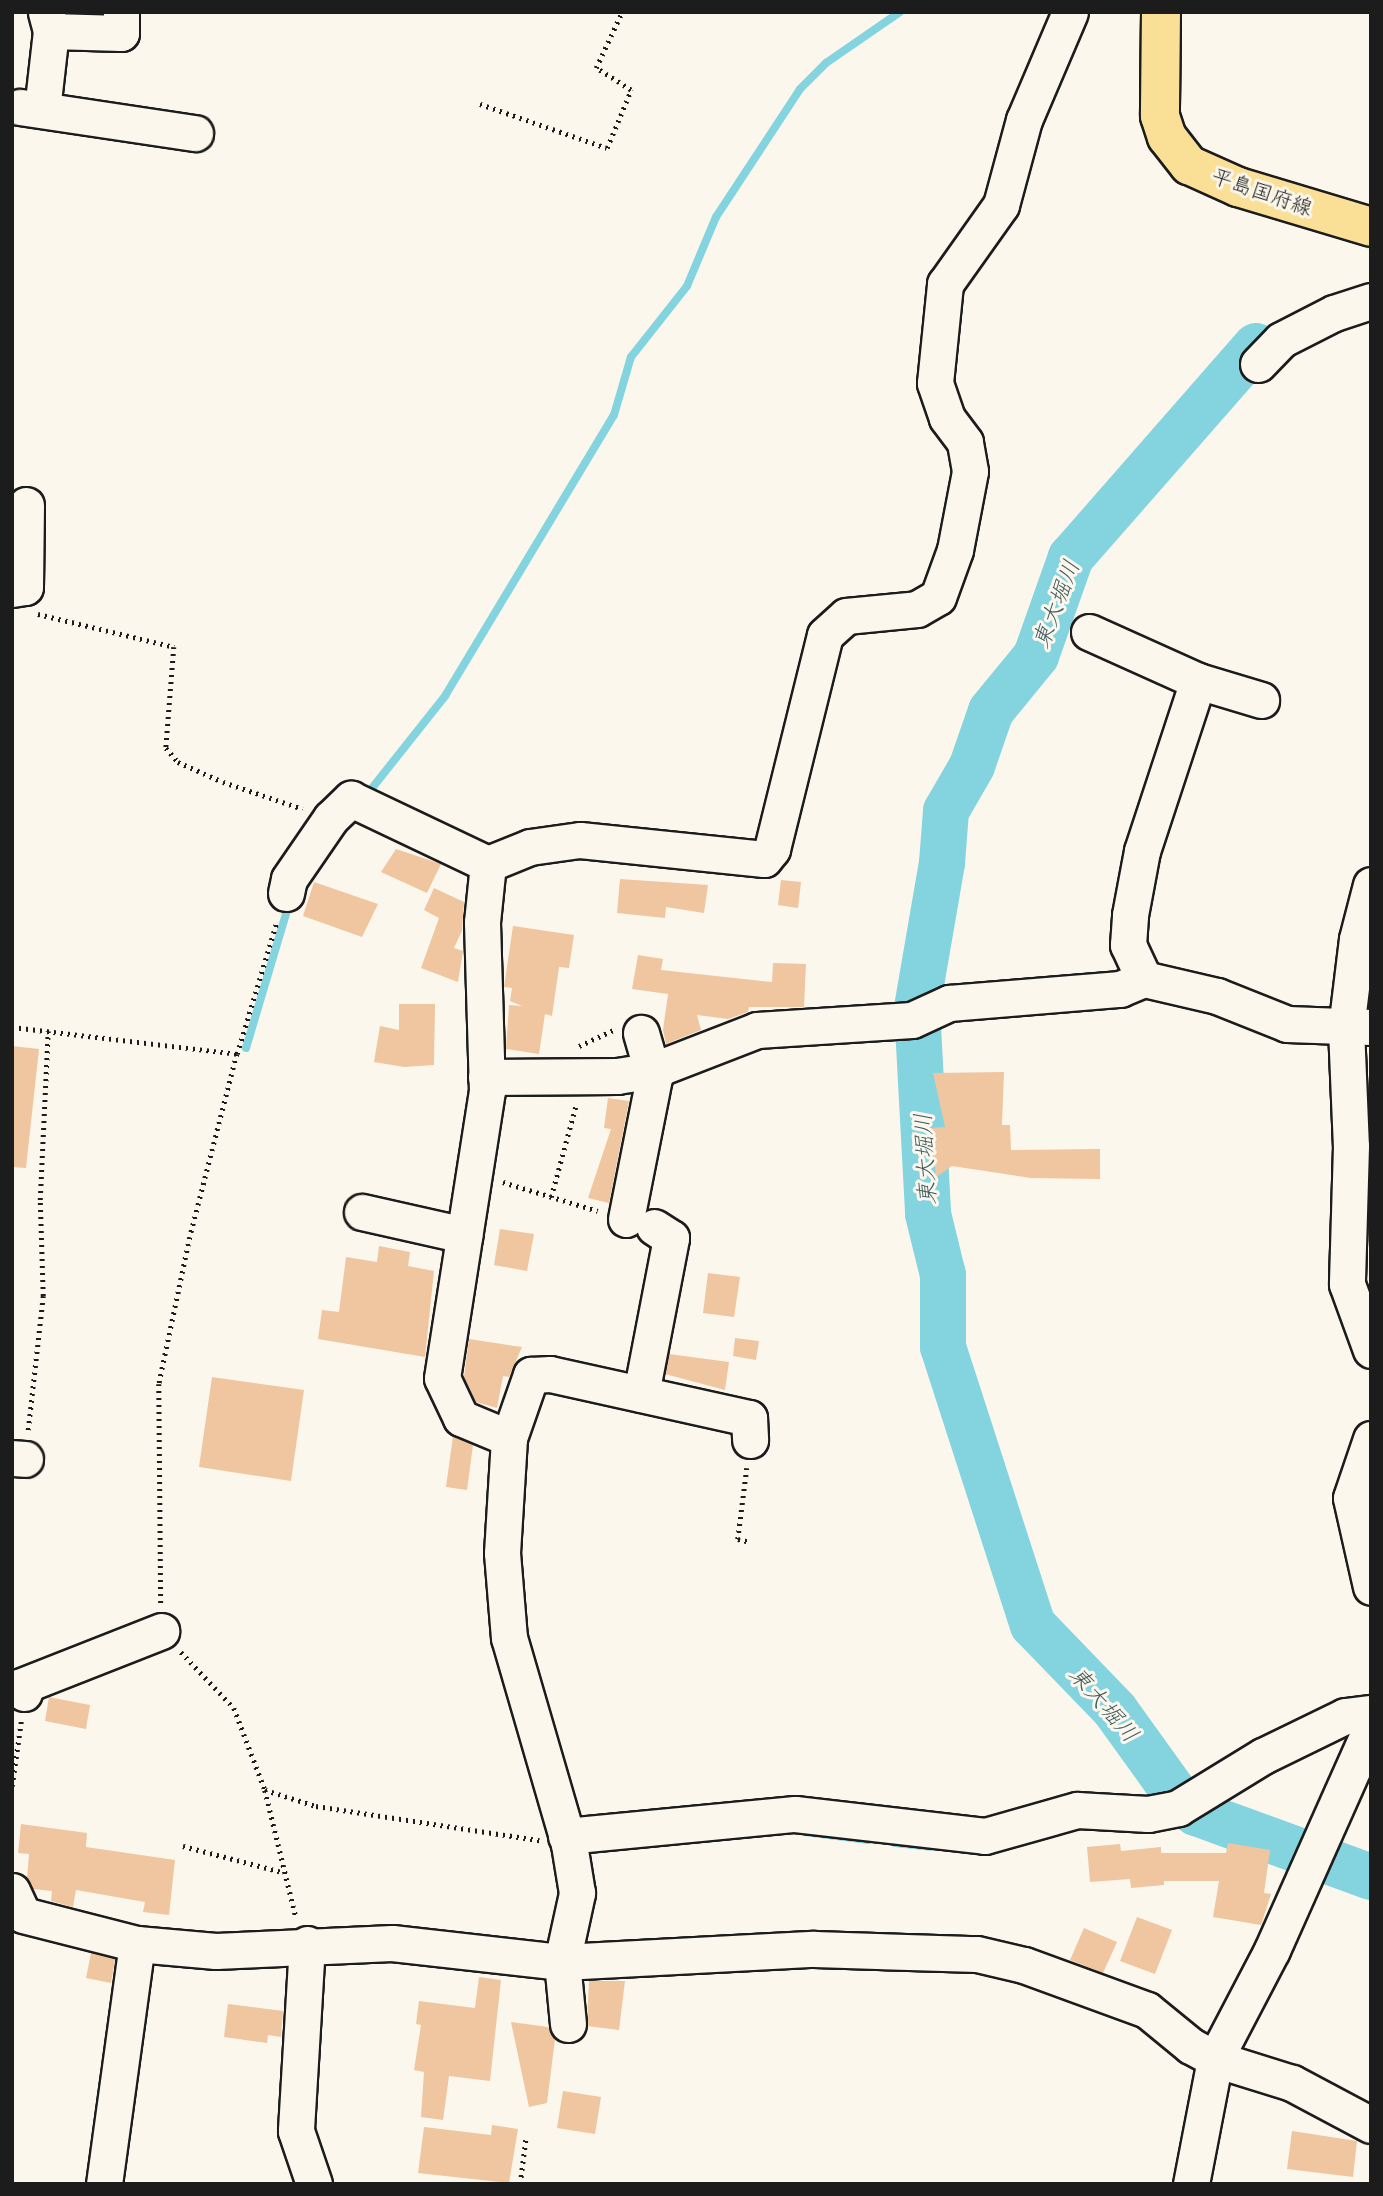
<!DOCTYPE html>
<meta charset="utf-8">
<style>
body{margin:0}
#map{position:relative;width:1383px;height:2196px;overflow:hidden;background:#fbf7ec;font-family:Itim,"Klee One",sans-serif}
div>[style]{position:absolute}
.stream>*{height:8px;margin:-4px;padding:0 4px;transform-origin:4px;border-radius:4px;background:#84d4e0}
.river>*{height:46px;margin:-23px;padding:0 23px;transform-origin:23px;border-radius:23px;background:#84d4e0}
.building>*{inset:0;background:#efc69f}
.path>*{height:4.5px;margin-top:-2.25px;transform-origin:0;background:repeating-linear-gradient(90deg,#1c1c1c 0 2px,transparent 0 7px)}
.roads{filter:drop-shadow(2px 0 #1c1c1c) drop-shadow(-2px 0 #1c1c1c) drop-shadow(0 2px #1c1c1c) drop-shadow(0 -2px #1c1c1c)}
.minor>*{height:35px;margin:-17.5px;padding:0 17.5px;transform-origin:17.5px;border-radius:17.5px;background:#fbf7ec}
.major>*{height:38px;margin:-19px;padding:0 19px;transform-origin:19px;border-radius:19px;background:#fadf96}
span{translate:-50% -50%;white-space:nowrap;text-align:center;line-height:1.15;-webkit-text-stroke:6px #fbf7ec;paint-order:stroke}
.street-label{font-size:21px;color:#1c1c1c}
.water-label{font-size:23px;color:#405c61;font-style:italic}
.frame{position:absolute;inset:0;border:14px solid #1c1c1c;pointer-events:none}
</style>
<div id="map">
<div class="stream">
<div style="left:365px;top:797px;width:129px;rotate:-51.6deg"></div>
<div style="left:445px;top:696px;width:328px;rotate:-59deg"></div>
<div style="left:614px;top:415px;width:60px;rotate:-73.7deg"></div>
<div style="left:631px;top:357px;width:90px;rotate:-51.7deg"></div>
<div style="left:687px;top:286px;width:75px;rotate:-67.2deg"></div>
<div style="left:716px;top:217px;width:153px;rotate:-56.7deg"></div>
<div style="left:800px;top:89px;width:37px;rotate:-45deg"></div>
<div style="left:826px;top:63px;width:90px;rotate:-34.6deg"></div>
<div style="left:246px;top:1048px;width:154px;rotate:-73.4deg"></div>
<div style="left:805px;top:1832px;width:64px;rotate:7.2deg"></div>
<div style="left:895px;top:1843px;width:36px;rotate:6deg"></div>
</div>
<div class="river">
<div style="left:1256px;top:346px;width:281px;rotate:131.2deg"></div>
<div style="left:1071px;top:557px;width:105px;rotate:109.5deg"></div>
<div style="left:1036px;top:656px;width:71px;rotate:129.3deg"></div>
<div style="left:991px;top:711px;width:58px;rotate:109.1deg"></div>
<div style="left:972px;top:766px;width:52px;rotate:120deg"></div>
<div style="left:946px;top:811px;width:52px;rotate:94.4deg"></div>
<div style="left:942px;top:863px;width:147px;rotate:99.8deg"></div>
<div style="left:917px;top:1008px;width:206px;rotate:86.9deg"></div>
<div style="left:928px;top:1214px;width:63px;rotate:76.2deg"></div>
<div style="left:943px;top:1275px;width:72px;rotate:90deg"></div>
<div style="left:943px;top:1347px;width:292px;rotate:72.1deg"></div>
<div style="left:1033px;top:1625px;width:118px;rotate:46deg"></div>
<div style="left:1115px;top:1710px;width:105px;rotate:54.3deg"></div>
<div style="left:1176px;top:1795px;width:27px;rotate:42deg"></div>
<div style="left:1196px;top:1813px;width:186px;rotate:20.1deg"></div>
</div>
<div class="building">
<div style="clip-path:polygon(396px 849px,441px 864px,427px 893px,381px 872px)"></div>
<div style="clip-path:polygon(620px 879px,708px 885px,704px 913px,666px 907px,665px 918px,617px 913px)"></div>
<div style="clip-path:polygon(781px 880px,801px 882px,798px 908px,778px 905px)"></div>
<div style="clip-path:polygon(314px 882px,378px 904px,362px 937px,303px 916px)"></div>
<div style="clip-path:polygon(434px 888px,464px 902px,462px 931px,454px 948px,463px 951px,458px 982px,421px 968px,439px 918px,424px 910px)"></div>
<div style="clip-path:polygon(513px 926px,574px 935px,569px 968px,559px 967px,552px 1016px,545px 1014px,539px 1054px,506px 1049px,509px 1005px,522px 1006px,510px 1001px,512px 988px,504px 987px)"></div>
<div style="clip-path:polygon(638px 955px,663px 959px,661px 970px,772px 982px,773px 963px,806px 964px,804px 1007px,749px 1007px,748px 1012px,728px 1019px,697px 1015px,701px 1030px,666px 1044px,663px 1030px,668px 994px,632px 989px)"></div>
<div style="clip-path:polygon(399px 1004px,435px 1004px,434px 1065px,404px 1067px,374px 1062px,380px 1026px,399px 1030px)"></div>
<div style="clip-path:polygon(12px 1046px,39px 1049px,26px 1168px,12px 1167px)"></div>
<div style="clip-path:polygon(1004px 1072px,1002px 1125px,1010px 1125px,1011px 1150px,1100px 1149px,1100px 1179px,1031px 1178px,952px 1166px,936px 1177px,931px 1128px,945px 1127px,933px 1073px)"></div>
<div style="clip-path:polygon(608px 1098px,629px 1101px,609px 1203px,588px 1198px,611px 1129px,604px 1128px)"></div>
<div style="clip-path:polygon(500px 1229px,534px 1234px,527px 1271px,494px 1265px)"></div>
<div style="clip-path:polygon(379px 1246px,410px 1252px,408px 1266px,434px 1271px,425px 1357px,318px 1339px,322px 1310px,339px 1312px,346px 1257px,377px 1262px)"></div>
<div style="clip-path:polygon(708px 1273px,740px 1277px,734px 1317px,703px 1313px)"></div>
<div style="clip-path:polygon(735px 1338px,759px 1341px,756px 1360px,733px 1356px)"></div>
<div style="clip-path:polygon(469px 1339px,522px 1347px,509px 1377px,503px 1376px,497px 1408px,476px 1402px,464px 1377px)"></div>
<div style="clip-path:polygon(669px 1354px,729px 1362px,725px 1390px,665px 1374px)"></div>
<div style="clip-path:polygon(212px 1377px,304px 1390px,291px 1481px,199px 1467px)"></div>
<div style="clip-path:polygon(453px 1436px,473px 1445px,467px 1490px,446px 1487px)"></div>
<div style="clip-path:polygon(49px 1697px,90px 1705px,86px 1729px,45px 1721px)"></div>
<div style="clip-path:polygon(21px 1824px,87px 1833px,86px 1847px,175px 1860px,169px 1915px,143px 1912px,145px 1902px,76px 1890px,73px 1907px,51px 1901px,52px 1891px,33px 1889px,27px 1878px,29px 1854px,18px 1853px)"></div>
<div style="clip-path:polygon(1228px 1843px,1270px 1850px,1264px 1893px,1271px 1894px,1261px 1925px,1213px 1917px,1219px 1881px,1164px 1881px,1164px 1885px,1131px 1888px,1130px 1879px,1090px 1882px,1087px 1847px,1120px 1844px,1121px 1851px,1161px 1847px,1161px 1853px,1226px 1853px)"></div>
<div style="clip-path:polygon(1137px 1917px,1172px 1930px,1155px 1974px,1120px 1961px)"></div>
<div style="clip-path:polygon(1084px 1928px,1117px 1942px,1103px 1973px,1070px 1960px)"></div>
<div style="clip-path:polygon(91px 1953px,115px 1959px,111px 1983px,86px 1978px)"></div>
<div style="clip-path:polygon(479px 1977px,501px 1980px,490px 2081px,449px 2076px,443px 2120px,421px 2117px,424px 2072px,414px 2070px,421px 2025px,416px 2024px,419px 2001px,475px 2008px)"></div>
<div style="clip-path:polygon(589px 1981px,625px 1981px,619px 2030px,587px 2026px)"></div>
<div style="clip-path:polygon(228px 2004px,283px 2011px,281px 2037px,268px 2035px,267px 2043px,224px 2037px)"></div>
<div style="clip-path:polygon(511px 2022px,548px 2027px,555px 2039px,547px 2103px,529px 2107px)"></div>
<div style="clip-path:polygon(563px 2091px,601px 2097px,595px 2134px,557px 2128px)"></div>
<div style="clip-path:polygon(492px 2125px,518px 2129px,509px 2183px,418px 2173px,424px 2127px,491px 2135px)"></div>
<div style="clip-path:polygon(1292px 2131px,1357px 2141px,1353px 2177px,1287px 2169px)"></div>
</div>
<div class="path">
<div style="left:480px;top:104px;width:134px;rotate:19.1deg"></div>
<div style="left:607px;top:148px;width:63px;rotate:-67.5deg"></div>
<div style="left:631px;top:90px;width:41px;rotate:-147.8deg"></div>
<div style="left:596px;top:68px;width:62px;rotate:-65.1deg"></div>
<div style="left:38px;top:614px;width:140px;rotate:13.6deg"></div>
<div style="left:174px;top:647px;width:101px;rotate:94.5deg"></div>
<div style="left:166px;top:748px;width:18px;rotate:49deg"></div>
<div style="left:178px;top:762px;width:49px;rotate:24deg"></div>
<div style="left:223px;top:782px;width:84px;rotate:18.6deg"></div>
<div style="left:12px;top:1027px;width:227px;rotate:6.8deg"></div>
<div style="left:237px;top:1054px;width:189px;rotate:104.4deg"></div>
<div style="left:190px;top:1237px;width:150px;rotate:101.9deg"></div>
<div style="left:159px;top:1384px;width:219px;rotate:89.5deg"></div>
<div style="left:579px;top:1046px;width:38px;rotate:-25deg"></div>
<div style="left:237px;top:1054px;width:139px;rotate:-73.3deg"></div>
<div style="left:503px;top:1182px;width:99px;rotate:17deg"></div>
<div style="left:551px;top:1197px;width:95px;rotate:-74.8deg"></div>
<div style="left:28px;top:1430px;width:135px;rotate:-83.6deg"></div>
<div style="left:43px;top:1296px;width:96px;rotate:-91.8deg"></div>
<div style="left:40px;top:1200px;width:169px;rotate:-87.3deg"></div>
<div style="left:747px;top:1468px;width:72px;rotate:97.2deg"></div>
<div style="left:738px;top:1539px;width:12px;rotate:14deg"></div>
<div style="left:181px;top:1652px;width:77px;rotate:46.6deg"></div>
<div style="left:234px;top:1708px;width:88px;rotate:69.3deg"></div>
<div style="left:265px;top:1790px;width:131px;rotate:76.3deg"></div>
<div style="left:12px;top:1786px;width:65px;rotate:-82deg"></div>
<div style="left:265px;top:1790px;width:53px;rotate:17.4deg"></div>
<div style="left:316px;top:1806px;width:226px;rotate:8.7deg"></div>
<div style="left:183px;top:1846px;width:102px;rotate:14.7deg"></div>
<div style="left:520px;top:2184px;width:48px;rotate:-82.9deg"></div>
</div>
<div class="roads">
<div class="minor">
<div style="left:51px;top:31px;width:70px;rotate:1.6deg"></div>
<div style="left:121px;top:33px;width:21px;rotate:-90deg"></div>
<div style="left:20px;top:107px;width:177px;rotate:8.5deg"></div>
<div style="left:42px;top:110px;width:80px;rotate:-83.5deg"></div>
<div style="left:51px;top:31px;width:20px;rotate:-105deg"></div>
<div style="left:1258px;top:364px;width:33px;rotate:-46deg"></div>
<div style="left:1281px;top:340px;width:59px;rotate:-27deg"></div>
<div style="left:1334px;top:313px;width:39px;rotate:-18deg"></div>
<div style="left:12px;top:589px;width:13px;rotate:-9deg"></div>
<div style="left:25px;top:587px;width:82px;rotate:-89.3deg"></div>
<div style="left:1089px;top:632px;width:120px;rotate:24.2deg"></div>
<div style="left:1198px;top:681px;width:66px;rotate:16.8deg"></div>
<div style="left:1371px;top:885px;width:56px;rotate:104.5deg"></div>
<div style="left:1357px;top:939px;width:90px;rotate:97deg"></div>
<div style="left:1346px;top:1028px;width:118px;rotate:87.6deg"></div>
<div style="left:1351px;top:1146px;width:138px;rotate:91.7deg"></div>
<div style="left:1347px;top:1284px;width:70px;rotate:70deg"></div>
<div style="left:286px;top:893px;width:14px;rotate:-78deg"></div>
<div style="left:289px;top:879px;width:74px;rotate:-55.5deg"></div>
<div style="left:331px;top:818px;width:28px;rotate:-44deg"></div>
<div style="left:351px;top:799px;width:152px;rotate:25.4deg"></div>
<div style="left:1144px;top:979px;width:38px;rotate:-115deg"></div>
<div style="left:1128px;top:945px;width:30px;rotate:-86deg"></div>
<div style="left:1130px;top:915px;width:65px;rotate:-79.4deg"></div>
<div style="left:1142px;top:851px;width:179px;rotate:-71.8deg"></div>
<div style="left:486px;top:1077px;width:131px;rotate:-0.4deg"></div>
<div style="left:617px;top:1076px;width:37px;rotate:-9deg"></div>
<div style="left:654px;top:1070px;width:110px;rotate:-21.2deg"></div>
<div style="left:757px;top:1030px;width:155px;rotate:-3.7deg"></div>
<div style="left:912px;top:1020px;width:41px;rotate:-24.7deg"></div>
<div style="left:949px;top:1003px;width:172px;rotate:-4.7deg"></div>
<div style="left:1120px;top:989px;width:26px;rotate:-23deg"></div>
<div style="left:1144px;top:979px;width:75px;rotate:13.1deg"></div>
<div style="left:1217px;top:996px;width:75px;rotate:21.8deg"></div>
<div style="left:1287px;top:1024px;width:84px;rotate:2deg"></div>
<div style="left:362px;top:1212px;width:105px;rotate:12.7deg"></div>
<div style="left:626px;top:1219px;width:144px;rotate:-78.8deg"></div>
<div style="left:654px;top:1078px;width:47px;rotate:-106.1deg"></div>
<div style="left:641px;top:1394px;width:159px;rotate:-79.1deg"></div>
<div style="left:671px;top:1238px;width:20px;rotate:-147deg"></div>
<div style="left:509px;top:1438px;width:67px;rotate:-70.8deg"></div>
<div style="left:531px;top:1375px;width:19px;rotate:-3deg"></div>
<div style="left:550px;top:1374px;width:204px;rotate:12.5deg"></div>
<div style="left:749px;top:1418px;width:22px;rotate:87deg"></div>
<div style="left:1371px;top:1439px;width:62px;rotate:108.7deg"></div>
<div style="left:1351px;top:1498px;width:91px;rotate:77.3deg"></div>
<div style="left:12px;top:1458px;width:13px;rotate:4deg"></div>
<div style="left:24px;top:1693px;width:8px;rotate:-130deg"></div>
<div style="left:19px;top:1687px;width:153px;rotate:-21.5deg"></div>
<div style="left:566px;top:1836px;width:230px;rotate:-5.5deg"></div>
<div style="left:795px;top:1814px;width:191px;rotate:6.6deg"></div>
<div style="left:985px;top:1836px;width:96px;rotate:-15.8deg"></div>
<div style="left:1077px;top:1810px;width:71px;rotate:3.2deg"></div>
<div style="left:1148px;top:1814px;width:31px;rotate:-11deg"></div>
<div style="left:1178px;top:1808px;width:100px;rotate:-31.5deg"></div>
<div style="left:1263px;top:1756px;width:91px;rotate:-26deg"></div>
<div style="left:1345px;top:1716px;width:26px;rotate:-7deg"></div>
<div style="left:12px;top:1891px;width:26px;rotate:65deg"></div>
<div style="left:23px;top:1915px;width:118px;rotate:14.3deg"></div>
<div style="left:137px;top:1944px;width:79px;rotate:5.1deg"></div>
<div style="left:216px;top:1951px;width:176px;rotate:-2.6deg"></div>
<div style="left:392px;top:1943px;width:171px;rotate:6.4deg"></div>
<div style="left:562px;top:1962px;width:252px;rotate:-3deg"></div>
<div style="left:814px;top:1949px;width:163px;rotate:1.8deg"></div>
<div style="left:977px;top:1954px;width:48px;rotate:13.2deg"></div>
<div style="left:1024px;top:1965px;width:131px;rotate:20.1deg"></div>
<div style="left:1147px;top:2010px;width:57px;rotate:39.3deg"></div>
<div style="left:1191px;top:2046px;width:27px;rotate:28deg"></div>
<div style="left:1215px;top:2059px;width:81px;rotate:17.3deg"></div>
<div style="left:1292px;top:2083px;width:89px;rotate:28deg"></div>
<div style="left:307px;top:1944px;width:187px;rotate:93.4deg"></div>
<div style="left:296px;top:2131px;width:56px;rotate:71.2deg"></div>
<div style="left:568px;top:2024px;width:62px;rotate:-95.5deg"></div>
<div style="left:562px;top:1962px;width:71px;rotate:-77.7deg"></div>
<div style="left:577px;top:1893px;width:50px;rotate:-99.3deg"></div>
<div style="left:569px;top:1844px;width:215px;rotate:-106.2deg"></div>
<div style="left:509px;top:1638px;width:85px;rotate:-94.7deg"></div>
<div style="left:502px;top:1553px;width:115px;rotate:-86.5deg"></div>
<div style="left:509px;top:1438px;width:52px;rotate:-157.4deg"></div>
<div style="left:461px;top:1418px;width:44px;rotate:-115.4deg"></div>
<div style="left:442px;top:1378px;width:291px;rotate:-81.1deg"></div>
<div style="left:487px;top:1091px;width:169px;rotate:-91.7deg"></div>
<div style="left:482px;top:922px;width:58px;rotate:-84.1deg"></div>
<div style="left:488px;top:864px;width:45px;rotate:-22deg"></div>
<div style="left:530px;top:847px;width:50px;rotate:-8deg"></div>
<div style="left:580px;top:840px;width:185px;rotate:5.9deg"></div>
<div style="left:764px;top:859px;width:13px;rotate:-51deg"></div>
<div style="left:772px;top:849px;width:220px;rotate:-76.1deg"></div>
<div style="left:825px;top:635px;width:28px;rotate:-42deg"></div>
<div style="left:846px;top:616px;width:71px;rotate:-5.6deg"></div>
<div style="left:917px;top:609px;width:24px;rotate:-30deg"></div>
<div style="left:938px;top:597px;width:50px;rotate:-70.1deg"></div>
<div style="left:955px;top:550px;width:80px;rotate:-79.2deg"></div>
<div style="left:970px;top:471px;width:29px;rotate:-100deg"></div>
<div style="left:965px;top:442px;width:30px;rotate:-127deg"></div>
<div style="left:947px;top:418px;width:37px;rotate:-109deg"></div>
<div style="left:935px;top:383px;width:100px;rotate:-84.2deg"></div>
<div style="left:945px;top:284px;width:97px;rotate:-54.7deg"></div>
<div style="left:1001px;top:205px;width:88px;rotate:-74.9deg"></div>
<div style="left:1024px;top:120px;width:117px;rotate:-66.9deg"></div>
<div style="left:104px;top:2184px;width:242px;rotate:-82.2deg"></div>
<div style="left:1191px;top:2184px;width:127px;rotate:-79.1deg"></div>
<div style="left:1215px;top:2059px;width:123px;rotate:-62.4deg"></div>
<div style="left:1272px;top:1950px;width:243px;rotate:-66deg"></div>
</div>
<div class="major">
<div style="left:1161px;top:12px;width:104px;rotate:90.6deg"></div>
<div style="left:1160px;top:116px;width:22px;rotate:72deg"></div>
<div style="left:1167px;top:137px;width:36px;rotate:52deg"></div>
<div style="left:1189px;top:165px;width:54px;rotate:24.2deg"></div>
<div style="left:1238px;top:187px;width:139px;rotate:16.7deg"></div>
</div>
</div>
<div class="street-label">
<span style="left:1262px;top:192px;rotate:19deg">平島国府線</span>
</div>
<div class="water-label">
<span style="left:1056px;top:604px;rotate:-69deg">東大堀川</span>
<span style="left:925px;top:1159px;rotate:-93deg">東大堀川</span>
<span style="left:1104px;top:1704px;rotate:49deg">東大堀川</span>
</div>
<div class="frame"></div>
</div>
